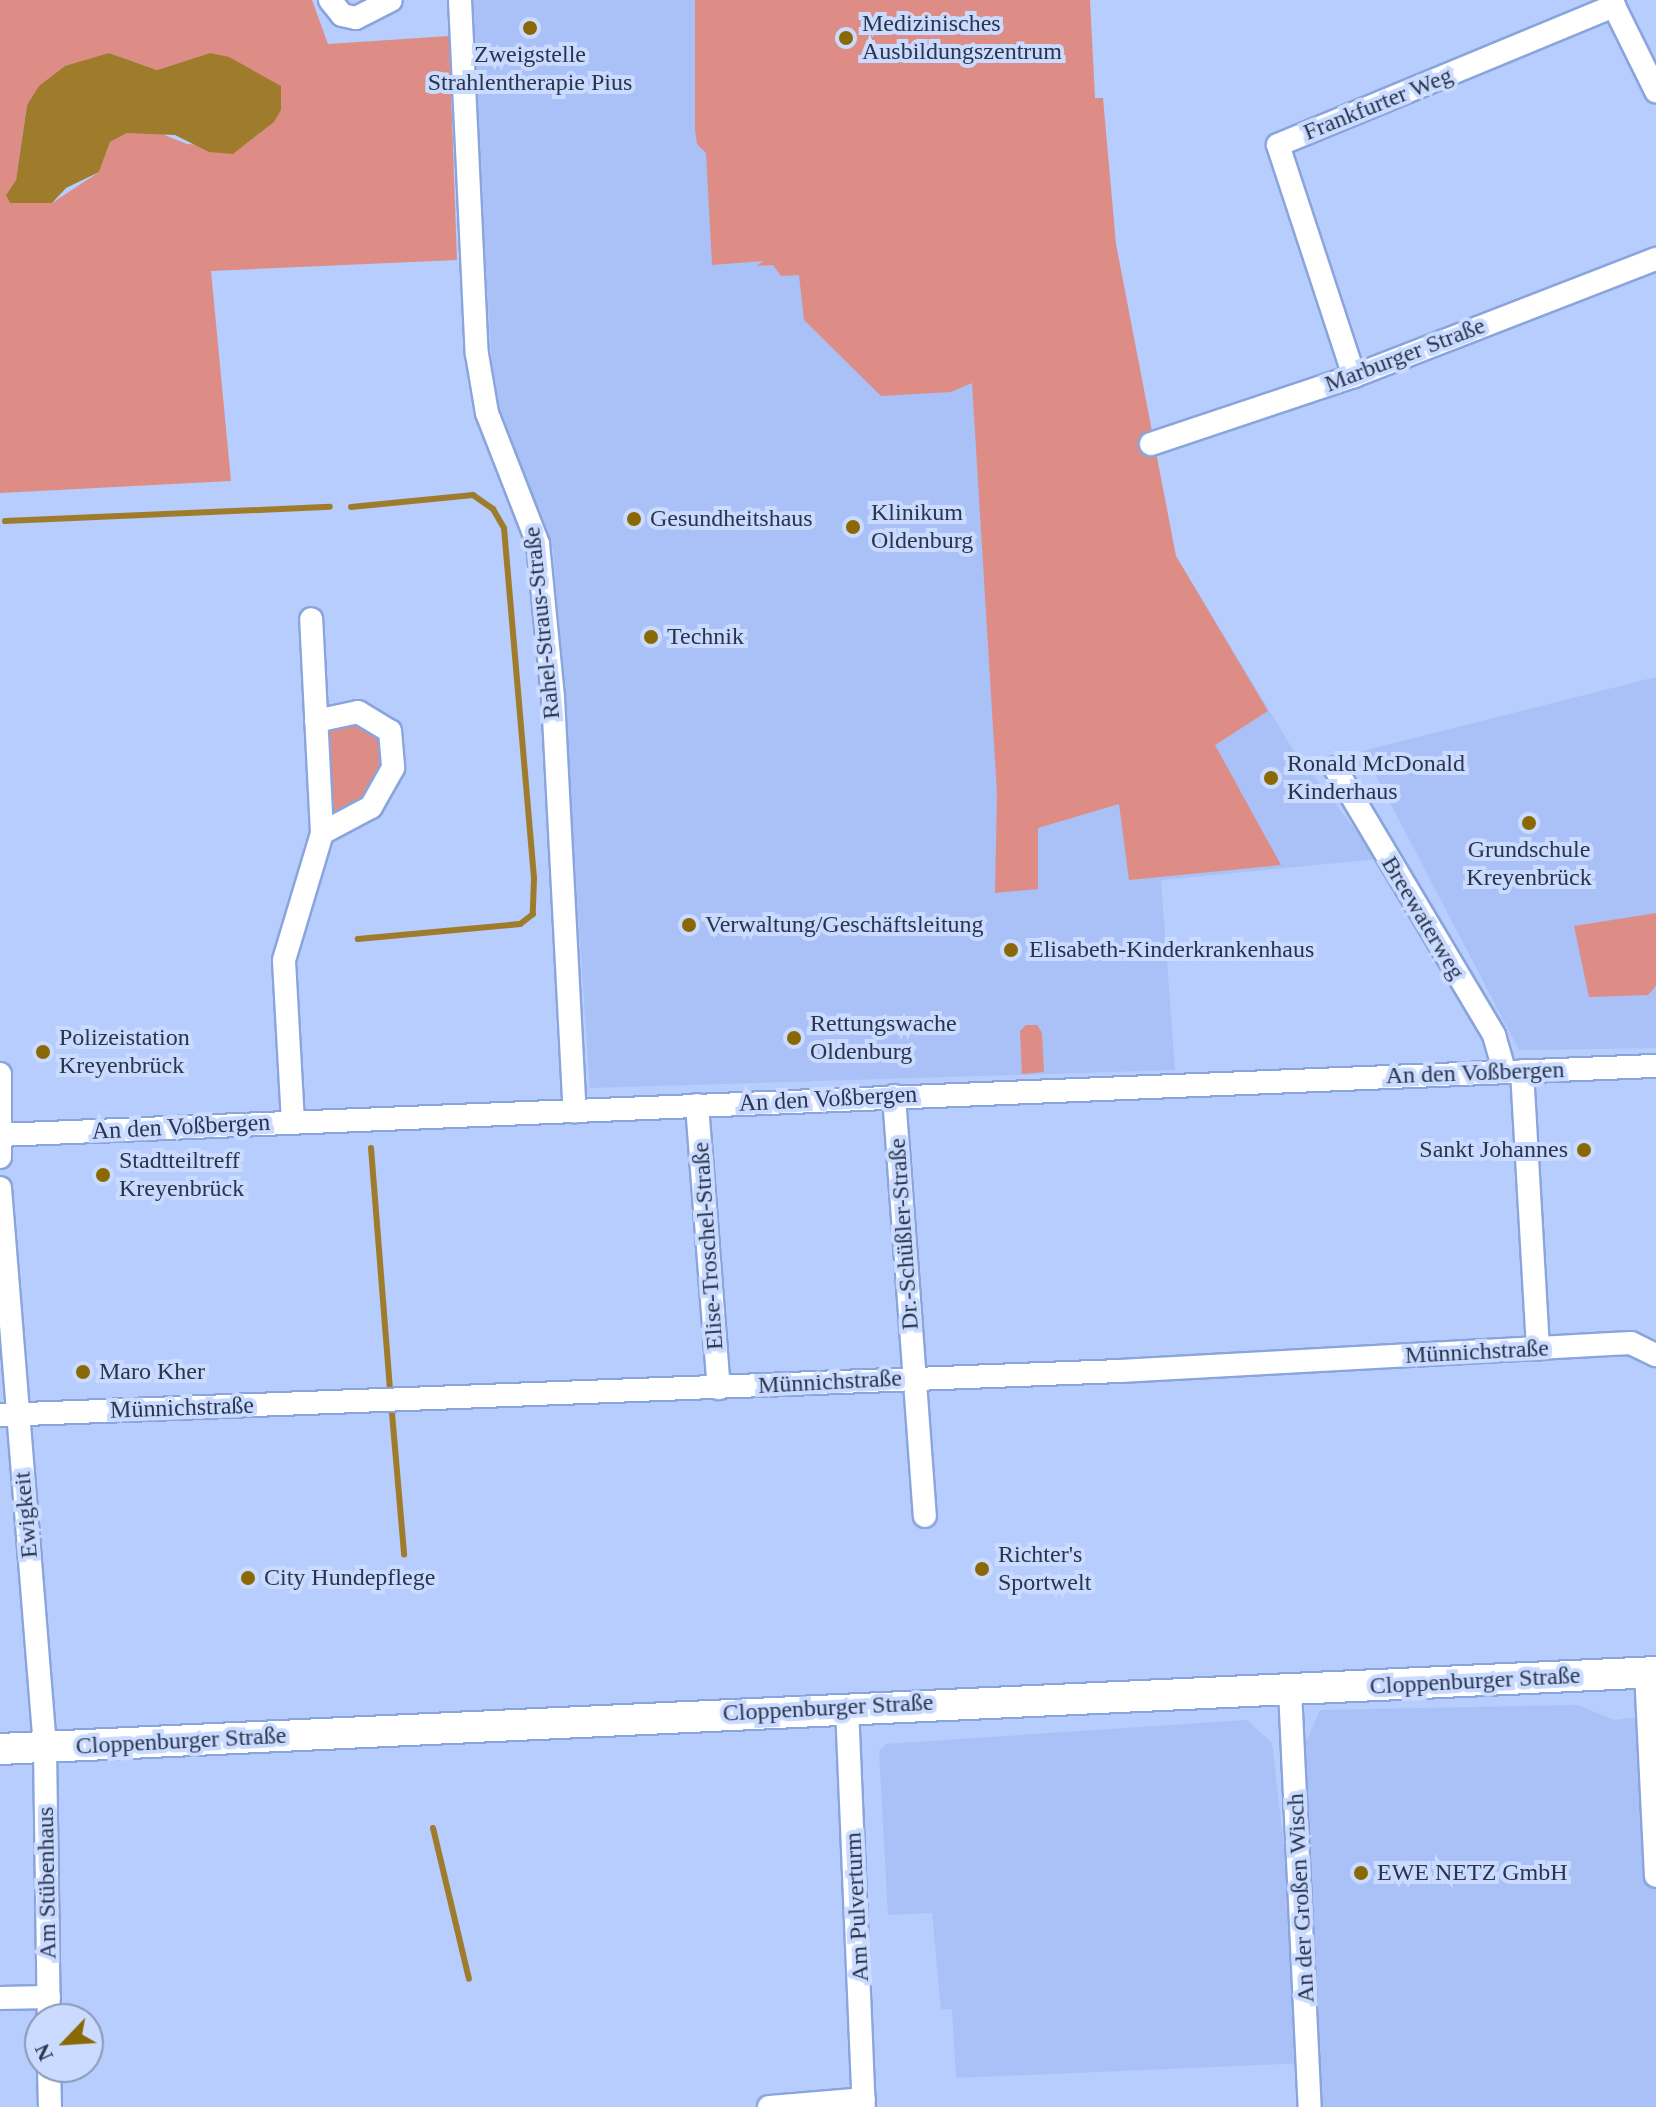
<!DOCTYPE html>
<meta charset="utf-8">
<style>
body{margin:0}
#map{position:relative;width:1656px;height:2107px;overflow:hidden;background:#b7cdfd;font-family:"Times New Roman",serif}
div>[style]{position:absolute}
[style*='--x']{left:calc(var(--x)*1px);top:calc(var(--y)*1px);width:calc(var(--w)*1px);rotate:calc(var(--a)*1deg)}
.built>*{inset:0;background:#a9c1f6}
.green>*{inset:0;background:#de8d86}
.water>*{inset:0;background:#9e7c2b}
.stream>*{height:6px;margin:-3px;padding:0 3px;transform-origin:3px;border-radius:3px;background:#9e7c2b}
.roads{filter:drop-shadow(2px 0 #8aa4dd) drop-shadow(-2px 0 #8aa4dd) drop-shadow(0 2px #8aa4dd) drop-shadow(0 -2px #8aa4dd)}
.minor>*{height:22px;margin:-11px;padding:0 11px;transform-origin:11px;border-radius:11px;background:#fff}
.major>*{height:30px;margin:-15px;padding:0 15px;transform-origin:15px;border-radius:15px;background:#fff}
.dots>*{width:22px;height:22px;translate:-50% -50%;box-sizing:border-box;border:4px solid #cadbff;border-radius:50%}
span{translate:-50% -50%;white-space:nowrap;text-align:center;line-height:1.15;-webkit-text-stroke:8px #cadbff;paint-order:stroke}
.poi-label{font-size:24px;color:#2a354c}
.left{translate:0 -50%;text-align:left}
.right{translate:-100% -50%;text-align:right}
.street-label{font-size:24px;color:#2a354c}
.north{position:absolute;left:24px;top:2003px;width:80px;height:80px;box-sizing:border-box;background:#cadbff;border:2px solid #8a99b7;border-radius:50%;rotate:245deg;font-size:22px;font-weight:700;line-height:32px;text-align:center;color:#2a354c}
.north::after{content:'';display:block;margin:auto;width:28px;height:36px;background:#8a6806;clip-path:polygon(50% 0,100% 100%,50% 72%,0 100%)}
</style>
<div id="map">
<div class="built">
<div style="clip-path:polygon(468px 0,1087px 0,1089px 97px,1117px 348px,1176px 556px,1292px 748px,1378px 859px,1161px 880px,1175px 1070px,590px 1088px,553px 549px,494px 393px)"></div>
<div style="clip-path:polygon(1656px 677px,1656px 1048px,1519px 1050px,1363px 751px)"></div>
<div style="clip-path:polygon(1578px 1705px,1614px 1720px,1656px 1715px,1656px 2107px,1312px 2107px,1304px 1746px,1320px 1710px)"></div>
<div style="clip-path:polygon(1247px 1720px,1272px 1743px,1308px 2063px,956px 2078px,952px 2009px,941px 2010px,932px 1913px,888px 1915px,879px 1751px,886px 1744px)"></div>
</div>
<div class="green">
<div style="clip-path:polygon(evenodd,0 0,312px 0,328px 44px,449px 36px,457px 260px,211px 271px,231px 481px,0 493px,0 0,109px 53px,157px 70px,210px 53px,281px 86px,266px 128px,242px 147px,187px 144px,157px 132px,127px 133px,110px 142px,99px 172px,52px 203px,6px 195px,16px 180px,27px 104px,109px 53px)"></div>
<div style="clip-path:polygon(695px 0,1090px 0,1095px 98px,1103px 98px,1116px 244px,1176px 556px,1268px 711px,1215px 745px,1281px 865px,1129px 880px,1119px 804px,1038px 828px,1038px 889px,995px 893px,997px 793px,972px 383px,951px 392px,881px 396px,804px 320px,799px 275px,781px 276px,773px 265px,757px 266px,763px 261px,712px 265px,706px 153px,697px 144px,695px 130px)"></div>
<div style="clip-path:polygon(358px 712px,390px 731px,393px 768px,371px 807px,322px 833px,316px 721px)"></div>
<div style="clip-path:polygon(1656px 913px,1656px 986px,1648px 995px,1589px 997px,1574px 926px)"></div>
<div style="clip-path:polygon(1026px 1025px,1037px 1025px,1042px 1033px,1044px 1072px,1022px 1074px,1020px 1031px)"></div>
</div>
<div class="water">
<div style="clip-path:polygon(109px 53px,157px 70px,210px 53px,229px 57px,281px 86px,281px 110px,274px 122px,233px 154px,209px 152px,175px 135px,127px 133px,110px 142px,99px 172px,66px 188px,52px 203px,10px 203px,6px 195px,16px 180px,27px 105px,39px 86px,65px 66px)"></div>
</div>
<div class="stream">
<div style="--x:351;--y:507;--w:123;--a:-5.6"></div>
<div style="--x:473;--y:495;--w:24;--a:35"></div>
<div style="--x:493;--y:509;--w:22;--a:60"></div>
<div style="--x:504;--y:528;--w:351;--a:85.1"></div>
<div style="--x:534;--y:878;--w:36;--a:92"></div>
<div style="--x:533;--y:914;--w:16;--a:142"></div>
<div style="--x:520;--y:924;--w:163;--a:174.7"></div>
<div style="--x:5;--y:521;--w:325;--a:-2.5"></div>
<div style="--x:371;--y:1148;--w:240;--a:85.5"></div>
<div style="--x:392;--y:1413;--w:142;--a:85.1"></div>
<div style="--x:433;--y:1828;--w:155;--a:76.6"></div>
</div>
<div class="roads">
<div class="minor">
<div style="--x:330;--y:0;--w:19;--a:51"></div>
<div style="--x:342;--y:15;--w:14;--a:12"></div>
<div style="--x:356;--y:18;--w:39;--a:-27"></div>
<div style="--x:460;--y:0;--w:354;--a:87.3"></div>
<div style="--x:477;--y:354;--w:60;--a:80.4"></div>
<div style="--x:487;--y:413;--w:141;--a:68.7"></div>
<div style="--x:538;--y:544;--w:155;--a:84.4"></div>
<div style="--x:553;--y:698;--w:414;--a:87"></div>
<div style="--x:1611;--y:0;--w:102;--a:63.7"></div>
<div style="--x:1354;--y:376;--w:243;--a:-108.2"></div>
<div style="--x:1278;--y:145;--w:364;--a:-22.5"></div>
<div style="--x:1151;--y:444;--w:214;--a:-18.5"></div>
<div style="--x:1354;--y:376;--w:324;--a:-21.2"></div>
<div style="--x:316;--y:721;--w:43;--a:-12.1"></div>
<div style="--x:358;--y:712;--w:37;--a:31"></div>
<div style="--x:390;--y:731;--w:37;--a:85"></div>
<div style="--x:393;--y:768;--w:45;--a:119.4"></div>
<div style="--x:371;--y:807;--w:55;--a:152"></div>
<div style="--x:1335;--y:768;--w:311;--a:59.2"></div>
<div style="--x:1494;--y:1035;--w:37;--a:74"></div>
<div style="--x:1522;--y:1071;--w:278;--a:86.7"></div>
<div style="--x:0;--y:1074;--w:83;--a:90"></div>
<div style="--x:894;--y:1096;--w:421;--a:85.8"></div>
<div style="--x:697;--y:1105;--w:284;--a:85.6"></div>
<div style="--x:293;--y:1122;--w:162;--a:-93.2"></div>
<div style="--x:284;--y:960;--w:133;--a:-73.3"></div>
<div style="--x:322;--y:833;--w:214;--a:-92.9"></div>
<div style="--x:0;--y:1135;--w:1657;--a:-2.39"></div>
<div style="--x:0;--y:1188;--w:561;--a:85.4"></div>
<div style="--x:45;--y:1747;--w:272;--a:89.2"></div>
<div style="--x:0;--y:1415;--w:1121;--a:-2.25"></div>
<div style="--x:1120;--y:1371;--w:512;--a:-3.14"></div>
<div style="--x:1631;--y:1343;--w:28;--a:26"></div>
<div style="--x:1646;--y:1672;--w:204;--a:87.2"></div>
<div style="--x:1290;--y:1690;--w:417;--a:87.3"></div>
<div style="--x:847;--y:1707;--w:400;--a:87.6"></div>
<div style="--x:0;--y:1998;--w:49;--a:-1.2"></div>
<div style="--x:49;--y:2067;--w:40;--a:88.6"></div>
<div style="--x:769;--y:2107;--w:95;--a:-4.8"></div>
</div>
<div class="major">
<div style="--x:0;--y:1749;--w:1658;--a:-2.66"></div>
</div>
</div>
<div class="dots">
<div style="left:530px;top:28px;background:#8a6806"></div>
<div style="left:846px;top:38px;background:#8a6806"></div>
<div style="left:634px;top:519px;background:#8a6806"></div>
<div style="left:853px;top:527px;background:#8a6806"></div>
<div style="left:651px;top:637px;background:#8a6806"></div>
<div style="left:1271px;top:778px;background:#8a6806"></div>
<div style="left:1529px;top:823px;background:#8a6806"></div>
<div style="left:689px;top:925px;background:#8a6806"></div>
<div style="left:1011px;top:950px;background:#8a6806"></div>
<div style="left:794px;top:1038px;background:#8a6806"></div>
<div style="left:43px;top:1052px;background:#8a6806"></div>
<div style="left:1584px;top:1150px;background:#8a6806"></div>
<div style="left:103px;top:1175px;background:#8a6806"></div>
<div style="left:83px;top:1372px;background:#8a6806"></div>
<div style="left:982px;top:1569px;background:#8a6806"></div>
<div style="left:248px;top:1578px;background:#8a6806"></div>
<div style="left:1361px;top:1873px;background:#8a6806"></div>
</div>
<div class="poi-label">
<span class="left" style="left:862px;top:38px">Medizinisches<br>Ausbildungszentrum</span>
<span style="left:530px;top:69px">Zweigstelle<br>Strahlentherapie Pius</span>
<span class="left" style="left:871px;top:527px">Klinikum<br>Oldenburg</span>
<span class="left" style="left:650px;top:519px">Gesundheitshaus</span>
<span class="left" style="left:667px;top:637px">Technik</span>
<span class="left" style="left:1287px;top:778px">Ronald McDonald<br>Kinderhaus</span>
<span style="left:1529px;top:864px">Grundschule<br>Kreyenbrück</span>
<span class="left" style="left:705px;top:925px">Verwaltung/Geschäftsleitung</span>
<span class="left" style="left:1029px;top:950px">Elisabeth-Kinderkrankenhaus</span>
<span class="left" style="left:810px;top:1038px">Rettungswache<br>Oldenburg</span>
<span class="left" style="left:59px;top:1052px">Polizeistation<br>Kreyenbrück</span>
<span class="right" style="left:1568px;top:1150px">Sankt Johannes</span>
<span class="left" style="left:119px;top:1175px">Stadtteiltreff<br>Kreyenbrück</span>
<span class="left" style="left:99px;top:1372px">Maro Kher</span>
<span class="left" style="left:998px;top:1569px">Richter's<br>Sportwelt</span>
<span class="left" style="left:264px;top:1578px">City Hundepflege</span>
<span class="left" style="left:1377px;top:1873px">EWE NETZ GmbH</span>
</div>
<div class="street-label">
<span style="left:1378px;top:104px;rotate:-22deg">Frankfurter Weg</span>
<span style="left:1405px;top:355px;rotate:-21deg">Marburger Straße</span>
<span style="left:542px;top:623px;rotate:-96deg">Rahel-Straus-Straße</span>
<span style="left:1423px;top:918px;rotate:59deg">Breewaterweg</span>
<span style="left:1475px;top:1073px;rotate:-2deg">An den Voßbergen</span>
<span style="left:828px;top:1099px;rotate:-3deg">An den Voßbergen</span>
<span style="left:181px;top:1127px;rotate:-3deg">An den Voßbergen</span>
<span style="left:904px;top:1234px;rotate:-94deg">Dr.-Schüßler-Straße</span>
<span style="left:708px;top:1246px;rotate:-94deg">Elise-Troschel-Straße</span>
<span style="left:1477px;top:1352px;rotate:-3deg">Münnichstraße</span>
<span style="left:830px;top:1382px;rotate:-3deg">Münnichstraße</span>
<span style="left:182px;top:1408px;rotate:-2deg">Münnichstraße</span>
<span style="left:26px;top:1515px;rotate:-95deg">Ewigkeit</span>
<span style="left:1475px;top:1681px;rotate:-3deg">Cloppenburger Straße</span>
<span style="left:828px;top:1708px;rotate:-3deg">Cloppenburger Straße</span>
<span style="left:181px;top:1741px;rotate:-3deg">Cloppenburger Straße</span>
<span style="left:47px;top:1883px;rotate:-91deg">Am Stübenhaus</span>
<span style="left:1301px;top:1898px;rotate:-93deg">An der Großen Wisch</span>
<span style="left:857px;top:1907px;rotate:-93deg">Am Pulverturm</span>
</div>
<div class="north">N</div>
</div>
